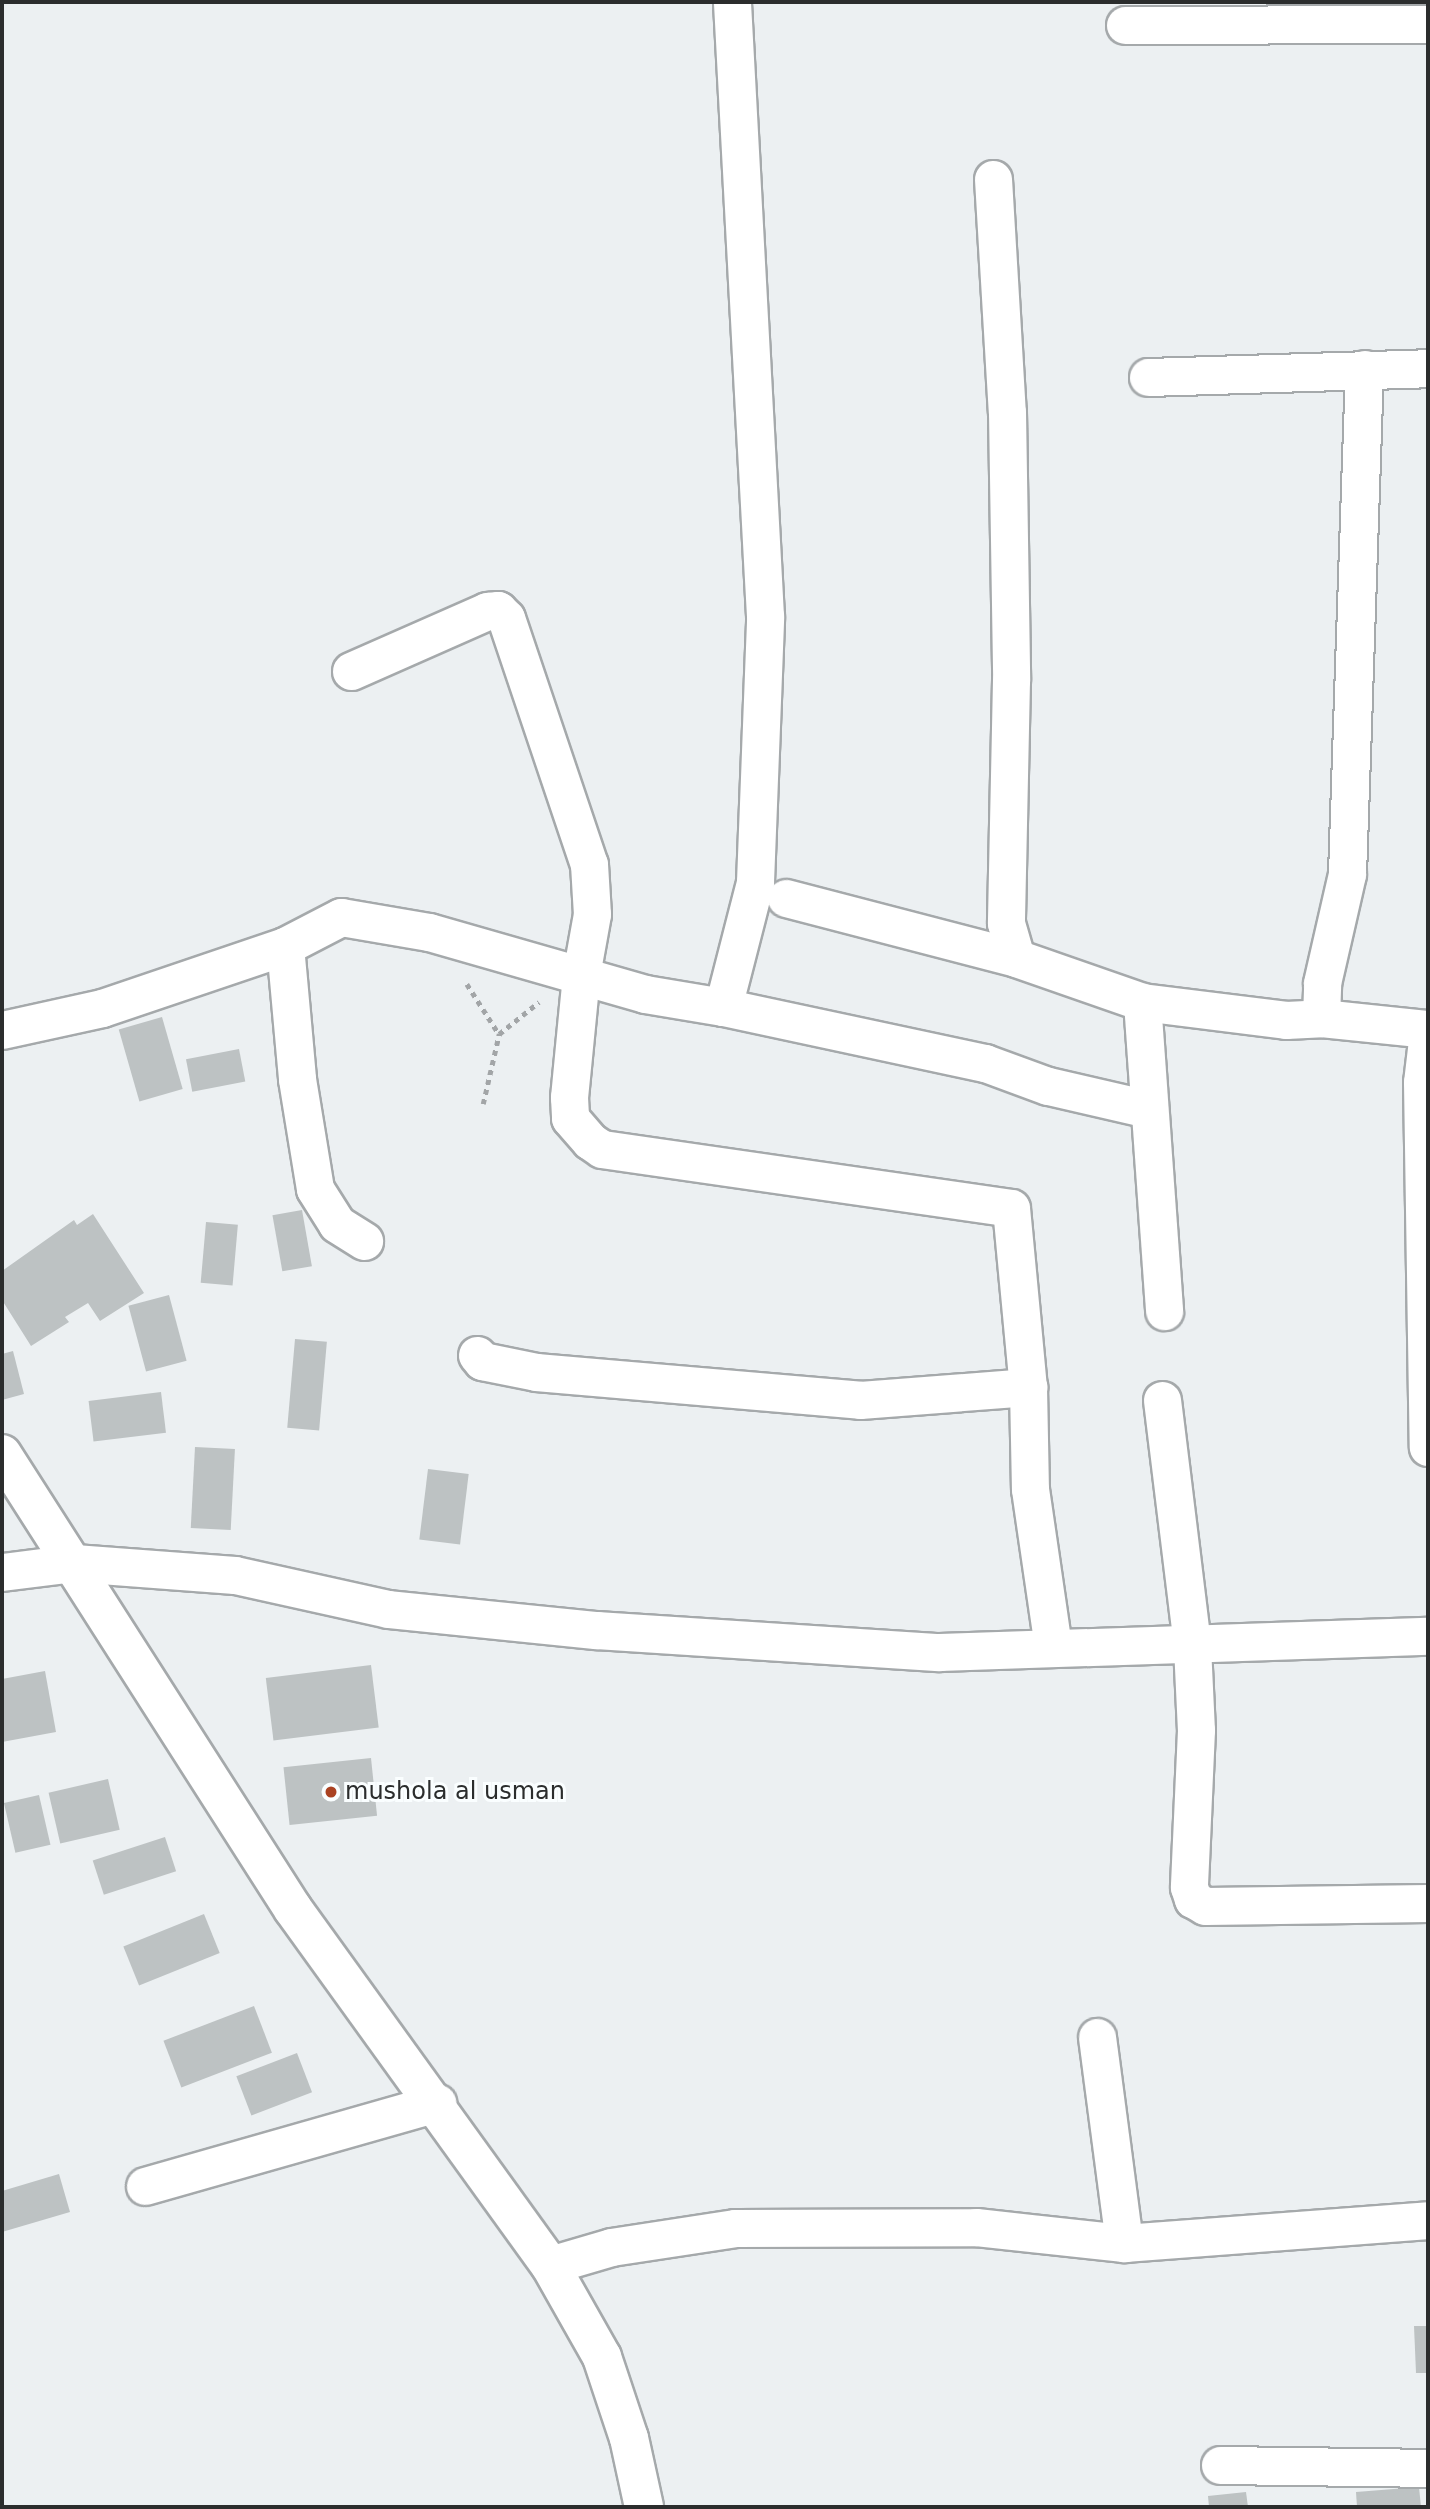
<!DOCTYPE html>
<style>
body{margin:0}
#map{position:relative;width:1430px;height:2509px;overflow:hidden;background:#ecf0f2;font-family:"DejaVu Sans",sans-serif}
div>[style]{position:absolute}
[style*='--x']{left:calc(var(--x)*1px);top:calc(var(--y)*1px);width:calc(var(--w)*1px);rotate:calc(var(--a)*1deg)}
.building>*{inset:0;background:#bdc2c3;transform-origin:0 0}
.path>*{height:4.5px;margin-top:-2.25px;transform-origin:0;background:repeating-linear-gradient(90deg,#a2a5a7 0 5px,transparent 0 10px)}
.roads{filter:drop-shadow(2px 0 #a5a9ab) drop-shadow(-2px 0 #a5a9ab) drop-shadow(0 2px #a5a9ab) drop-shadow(0 -2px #a5a9ab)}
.minor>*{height:37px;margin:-18.5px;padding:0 18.5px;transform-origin:18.5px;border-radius:18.5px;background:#fff}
.secondary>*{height:38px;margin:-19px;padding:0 19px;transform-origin:19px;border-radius:19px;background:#fff}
.dots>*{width:19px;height:19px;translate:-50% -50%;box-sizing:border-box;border:4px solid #fafeff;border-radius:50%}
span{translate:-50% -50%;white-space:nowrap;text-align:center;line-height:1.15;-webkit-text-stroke:6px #fafeff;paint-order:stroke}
.poi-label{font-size:24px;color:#2b2d2d}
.left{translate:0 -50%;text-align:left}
.frame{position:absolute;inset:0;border:4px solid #2b2d2d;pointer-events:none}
</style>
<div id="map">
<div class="building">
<div style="left:162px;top:1017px;width:75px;height:45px;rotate:74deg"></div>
<div style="left:239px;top:1049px;width:33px;height:54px;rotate:79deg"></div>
<div style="left:302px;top:1210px;width:57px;height:30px;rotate:80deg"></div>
<div style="clip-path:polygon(93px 1214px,144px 1293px,100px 1321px,88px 1303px,65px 1317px,69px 1322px,31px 1346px,2px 1300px,2px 1271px,74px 1220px,77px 1225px)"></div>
<div style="left:206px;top:1222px;width:32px;height:61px;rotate:5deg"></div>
<div style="left:169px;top:1295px;width:68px;height:42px;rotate:75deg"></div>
<div style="left:295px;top:1339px;width:32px;height:89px;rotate:5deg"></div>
<div style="clip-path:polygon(13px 1351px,24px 1394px,2px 1400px,2px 1354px)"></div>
<div style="left:161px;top:1392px;width:41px;height:73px;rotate:83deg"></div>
<div style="left:195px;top:1447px;width:40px;height:81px;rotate:3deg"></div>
<div style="left:428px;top:1469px;width:41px;height:71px;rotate:7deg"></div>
<div style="left:371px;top:1665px;width:63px;height:106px;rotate:83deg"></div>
<div style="clip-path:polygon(45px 1671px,56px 1732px,2px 1742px,2px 1679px)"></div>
<div style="left:371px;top:1758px;width:58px;height:88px;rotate:84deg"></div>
<div style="left:108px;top:1779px;width:52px;height:61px;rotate:77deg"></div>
<div style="left:39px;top:1795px;width:51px;height:36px;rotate:77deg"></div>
<div style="left:165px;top:1837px;width:36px;height:76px;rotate:72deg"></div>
<div style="left:204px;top:1914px;width:42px;height:87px;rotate:68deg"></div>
<div style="left:254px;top:2006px;width:50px;height:97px;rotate:69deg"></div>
<div style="left:297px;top:2053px;width:42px;height:65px;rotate:69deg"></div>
<div style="clip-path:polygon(59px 2174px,70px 2212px,2px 2232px,2px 2191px)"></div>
<div style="clip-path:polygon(1414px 2326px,1428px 2326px,1428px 2373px,1416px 2373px)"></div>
<div style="clip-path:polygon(1419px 2487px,1421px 2507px,1357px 2507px,1356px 2492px)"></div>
<div style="clip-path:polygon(1246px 2492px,1248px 2507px,1209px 2507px,1208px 2496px)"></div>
</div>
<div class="path">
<div style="--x:467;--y:984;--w:59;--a:57.4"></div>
<div style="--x:483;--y:1104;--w:72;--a:-77.1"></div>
<div style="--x:499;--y:1034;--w:51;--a:-38.7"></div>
</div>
<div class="roads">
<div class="minor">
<div style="--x:1125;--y:25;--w:303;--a:-0.2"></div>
<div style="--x:993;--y:179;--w:233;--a:86.6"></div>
<div style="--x:1007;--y:412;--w:268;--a:89.1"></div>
<div style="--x:1011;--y:680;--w:243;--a:91.2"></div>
<div style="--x:1006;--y:923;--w:36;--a:74"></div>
<div style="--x:1148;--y:377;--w:280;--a:-1.8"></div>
<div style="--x:351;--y:671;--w:149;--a:-23.8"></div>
<div style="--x:487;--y:611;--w:11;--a:-5"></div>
<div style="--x:498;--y:610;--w:11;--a:45"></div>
<div style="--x:506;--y:618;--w:260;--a:71.4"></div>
<div style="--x:589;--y:864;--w:50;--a:86.6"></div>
<div style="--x:592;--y:914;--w:62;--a:100.2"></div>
<div style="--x:581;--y:975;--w:123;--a:95.6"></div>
<div style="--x:569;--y:1097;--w:21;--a:87"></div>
<div style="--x:570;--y:1118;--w:30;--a:49"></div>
<div style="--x:590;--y:1141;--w:14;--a:34"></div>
<div style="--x:602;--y:1149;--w:413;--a:8.2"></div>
<div style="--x:1011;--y:1208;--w:180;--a:84.6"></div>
<div style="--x:1028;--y:1387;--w:102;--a:88.9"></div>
<div style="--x:1030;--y:1489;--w:160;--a:81.7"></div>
<div style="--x:786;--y:898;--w:238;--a:14.6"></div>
<div style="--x:1016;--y:958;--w:133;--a:19.2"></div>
<div style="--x:1142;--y:1002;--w:145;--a:7.1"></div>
<div style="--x:1286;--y:1020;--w:35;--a:-3"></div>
<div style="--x:1321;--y:1018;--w:108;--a:5.9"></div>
<div style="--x:285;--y:946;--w:134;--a:84.8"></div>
<div style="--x:297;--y:1079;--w:111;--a:80.7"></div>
<div style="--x:315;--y:1189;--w:41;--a:57.8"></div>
<div style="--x:337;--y:1224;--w:32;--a:32"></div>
<div style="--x:1142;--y:1002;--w:310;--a:85.9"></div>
<div style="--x:723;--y:1007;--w:129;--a:-75.6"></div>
<div style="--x:755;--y:882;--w:266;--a:-87.8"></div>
<div style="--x:765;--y:616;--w:615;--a:-93.08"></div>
<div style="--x:1321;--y:1018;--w:35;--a:-88"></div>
<div style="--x:1322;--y:983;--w:112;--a:-77.1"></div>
<div style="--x:1347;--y:874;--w:505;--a:-88.07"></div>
<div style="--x:2;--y:1030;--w:102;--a:-12.4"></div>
<div style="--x:102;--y:1008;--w:193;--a:-18.7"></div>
<div style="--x:285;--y:946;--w:63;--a:-27.4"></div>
<div style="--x:341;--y:917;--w:89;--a:9.7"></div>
<div style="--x:429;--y:932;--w:225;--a:16"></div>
<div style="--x:645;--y:994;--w:79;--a:9.5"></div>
<div style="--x:723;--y:1007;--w:268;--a:12.1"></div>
<div style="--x:985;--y:1063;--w:67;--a:20.1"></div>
<div style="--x:1048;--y:1086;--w:103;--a:13"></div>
<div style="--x:1428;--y:1032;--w:50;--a:96.8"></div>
<div style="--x:1422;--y:1082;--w:365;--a:89.1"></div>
<div style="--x:477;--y:1355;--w:8;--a:50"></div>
<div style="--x:482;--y:1361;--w:55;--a:11.5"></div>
<div style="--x:536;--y:1372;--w:325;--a:4.9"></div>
<div style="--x:860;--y:1400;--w:169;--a:-4.4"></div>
<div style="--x:1162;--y:1400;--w:248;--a:83"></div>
<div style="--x:1192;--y:1646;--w:84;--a:87.3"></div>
<div style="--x:1196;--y:1730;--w:157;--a:92.6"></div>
<div style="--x:1189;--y:1887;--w:13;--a:72"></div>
<div style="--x:1193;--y:1899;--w:14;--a:30"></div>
<div style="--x:1205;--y:1906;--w:223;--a:-0.8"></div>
<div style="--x:2;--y:1572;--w:73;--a:-7.1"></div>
<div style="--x:74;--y:1563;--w:161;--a:4.3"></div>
<div style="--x:235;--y:1575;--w:157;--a:12.5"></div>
<div style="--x:388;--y:1609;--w:209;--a:5.8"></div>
<div style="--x:596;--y:1630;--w:344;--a:3.7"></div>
<div style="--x:939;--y:1652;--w:489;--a:-1.9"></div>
<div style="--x:1097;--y:2037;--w:208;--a:82.5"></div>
<div style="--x:145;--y:2186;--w:304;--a:-15.9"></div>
<div style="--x:550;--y:2265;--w:64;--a:-16.4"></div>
<div style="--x:611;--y:2247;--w:125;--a:-8.7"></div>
<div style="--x:735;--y:2228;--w:241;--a:-0.2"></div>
<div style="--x:976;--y:2227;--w:149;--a:6.2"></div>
<div style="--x:1124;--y:2243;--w:305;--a:-4.3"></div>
<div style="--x:1220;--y:2465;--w:208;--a:0.8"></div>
</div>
<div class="secondary">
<div style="--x:2;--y:1454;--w:540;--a:57.4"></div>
<div style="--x:293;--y:1909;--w:439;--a:54.2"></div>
<div style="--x:550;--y:2265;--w:106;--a:60.5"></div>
<div style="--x:602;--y:2357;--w:85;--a:71.6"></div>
<div style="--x:629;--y:2438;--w:71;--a:77.7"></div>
</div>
</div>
<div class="dots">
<div style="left:331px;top:1792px;background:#aa4222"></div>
</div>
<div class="poi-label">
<span class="left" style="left:345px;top:1792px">mushola al usman</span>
</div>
<div class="frame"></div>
</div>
